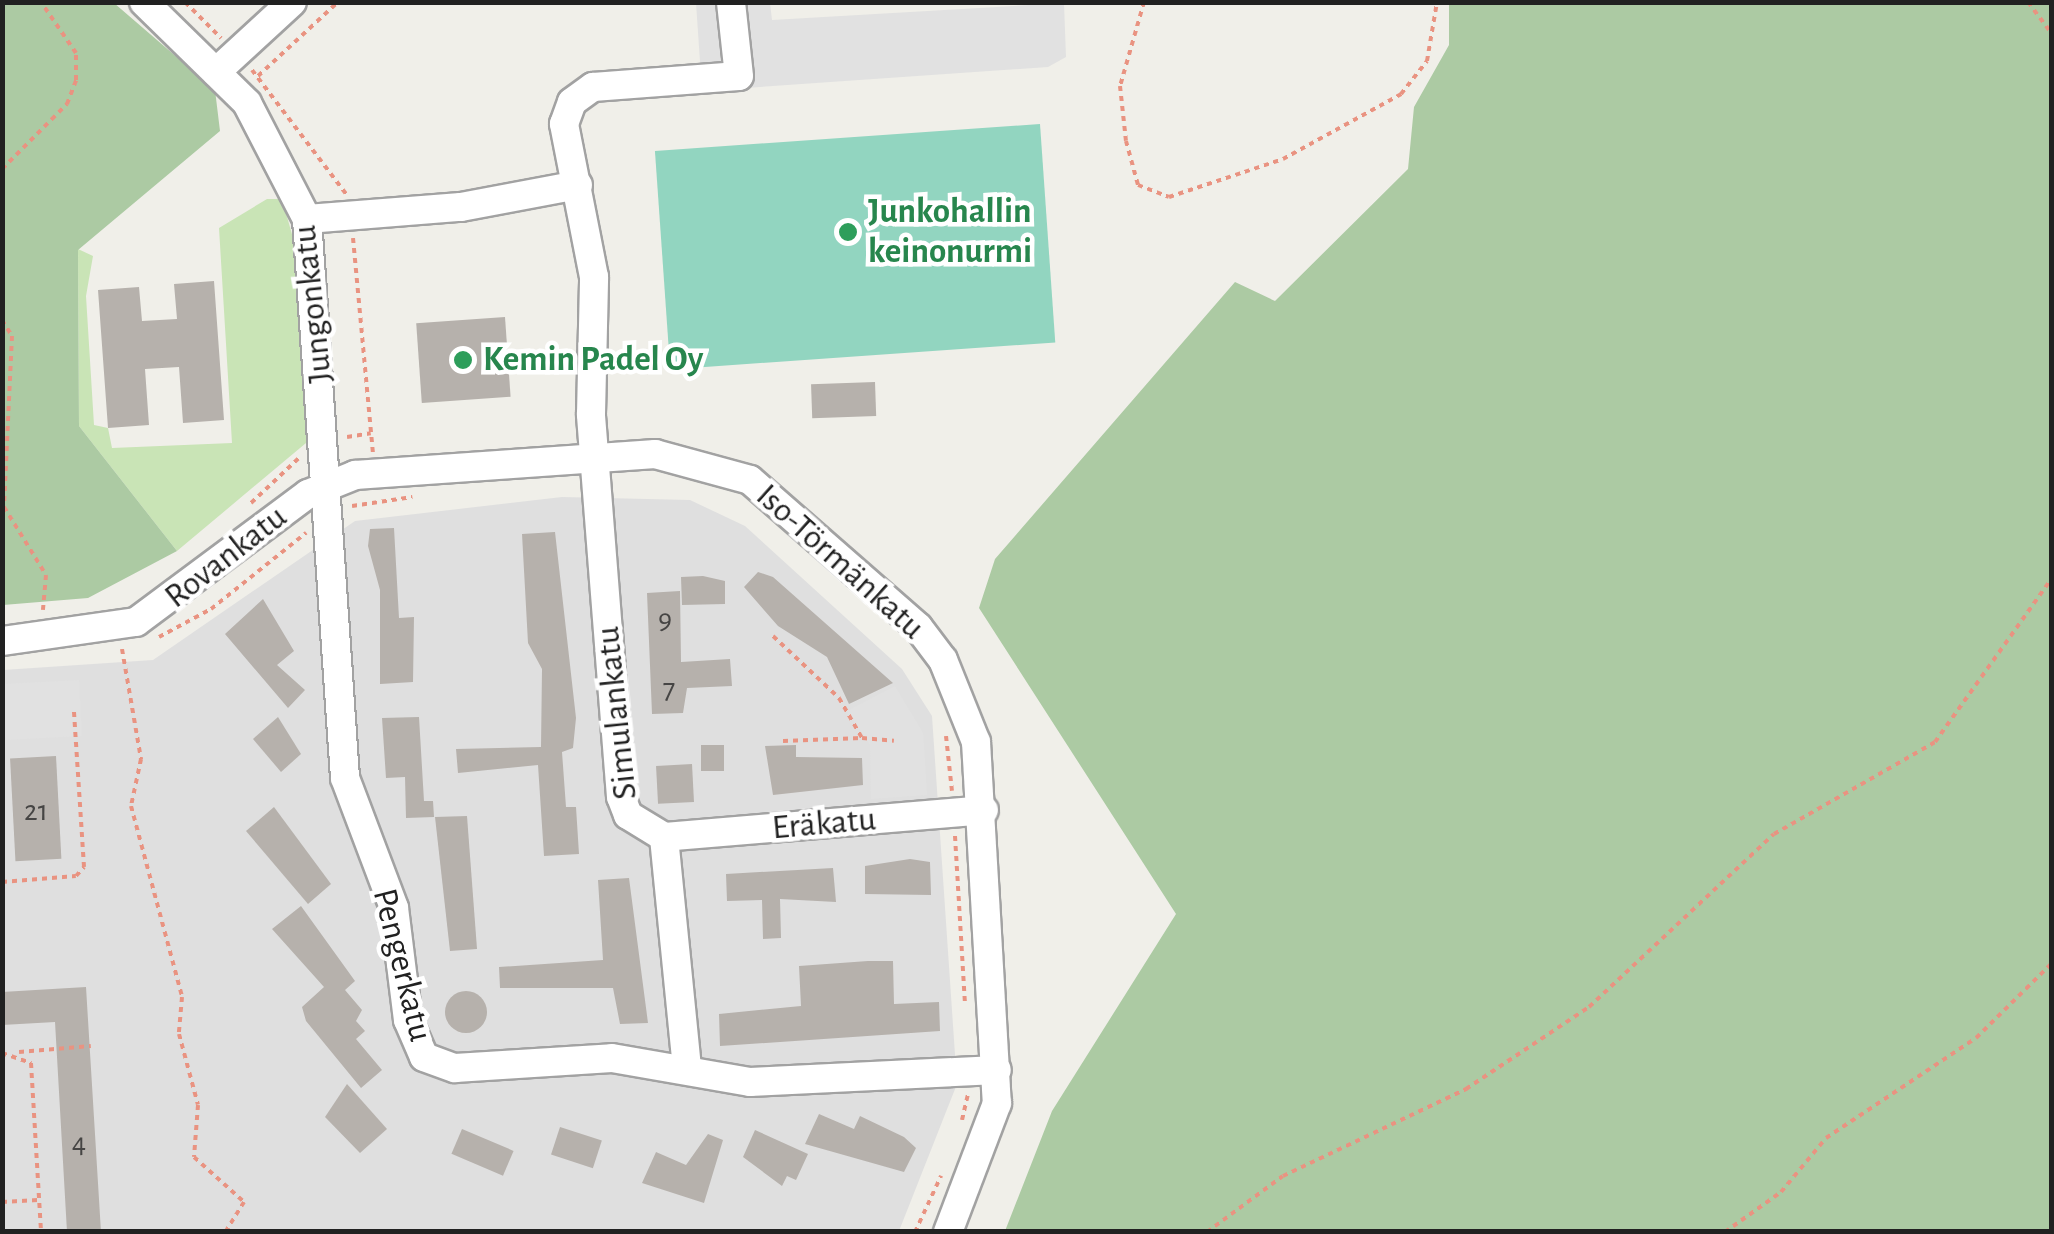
<!DOCTYPE html>
<meta charset="utf-8">
<style>
body{margin:0}
#map{position:relative;width:2054px;height:1234px;overflow:hidden;background:#f0efe9;font-family:"Alegreya Sans",sans-serif}
div>[style]{position:absolute}
[style*='--x']{left:calc(var(--x)*1px);top:calc(var(--y)*1px);width:calc(var(--w)*1px);rotate:calc(var(--a)*1deg)}
.residential>*{inset:0;background:#dfdfdf}
.grass>*{inset:0;background:#c9e4b6}
.forest>*{inset:0;background:#accaa3}
.pitch>*{inset:0;background:#92d5c0;transform-origin:0 0}
.parking>*{inset:0;background:#e1e1e1;transform-origin:0 0}
.building>*{inset:0;background:#b6b1ac;transform-origin:0 0}
.round{border-radius:50%}
.path>*{height:4px;margin-top:-2px;transform-origin:0;background:repeating-linear-gradient(90deg,#e99381 0 5px,transparent 0 10px)}
.roads{filter:drop-shadow(2px 0 #a2a2a2) drop-shadow(-2px 0 #a2a2a2) drop-shadow(0 2px #a2a2a2) drop-shadow(0 -2px #a2a2a2)}
.minor>*{height:28px;margin:-14px;padding:0 14px;transform-origin:14px;border-radius:14px;background:#fff}
.dots>*{width:28px;height:28px;translate:-50% -50%;box-sizing:border-box;border:5px solid #fff;border-radius:50%}
span{translate:-50% -50%;white-space:nowrap;text-align:center;line-height:1.15;-webkit-text-stroke:9px #fff;paint-order:stroke}
.number-label{font-size:30px;color:#464544}
.number-label span{-webkit-text-stroke-width:0}
.leisure-label{font-size:35px;color:#27864d;font-weight:700}
.left{translate:0 -50%;text-align:left}
.street-label{font-size:35px;color:#212121}
.frame{position:absolute;inset:0;border:5px solid #212121;pointer-events:none}
</style>
<div id="map">
<div class="residential">
<div style="clip-path:polygon(562px 497px,690px 500px,745px 526px,902px 669px,932px 716px,957px 1084px,899px 1231px,3px 1232px,3px 670px,153px 660px,355px 521px)"></div>
</div>
<div class="grass">
<div style="clip-path:polygon(267px 199px,282px 199px,297px 252px,312px 438px,177px 551px,79px 426px,78px 249px,93px 256px,86px 296px,94px 425px,108px 428px,112px 448px,232px 443px,219px 228px)"></div>
</div>
<div class="forest">
<div style="clip-path:polygon(3px 3px,114px 3px,215px 90px,220px 131px,78px 250px,79px 426px,177px 551px,88px 598px,3px 605px)"></div>
<div style="clip-path:polygon(1449px 3px,2051px 3px,2051px 1231px,1005px 1231px,1052px 1111px,1176px 914px,979px 608px,995px 559px,1235px 282px,1275px 301px,1408px 169px,1414px 107px,1449px 45px)"></div>
</div>
<div class="pitch">
<div style="left:1040px;top:124px;width:219px;height:386px;rotate:86deg"></div>
</div>
<div class="parking">
<div style="clip-path:polygon(696px 3px,770px 3px,772px 20px,1064px 3px,1066px 57px,1048px 67px,702px 91px)"></div>
<div style="left:79px;top:680px;width:56px;height:76px;rotate:87deg"></div>
<div style="clip-path:polygon(895px 686px,923px 733px,927px 795px,871px 799px,870px 745px,847px 711px)"></div>
</div>
<div class="building">
<div style="clip-path:polygon(214px 281px,224px 420px,183px 423px,179px 367px,145px 369px,149px 425px,108px 428px,98px 290px,139px 287px,142px 321px,177px 319px,174px 284px)"></div>
<div style="left:505px;top:317px;width:80px;height:89px;rotate:86deg"></div>
<div style="left:875px;top:382px;width:34px;height:64px;rotate:88deg"></div>
<div style="clip-path:polygon(394px 528px,399px 618px,414px 617px,413px 682px,380px 684px,380px 590px,368px 546px,370px 529px)"></div>
<div style="clip-path:polygon(555px 532px,576px 718px,573px 748px,562px 752px,566px 807px,576px 807px,579px 854px,544px 856px,538px 765px,458px 773px,456px 749px,541px 747px,542px 669px,528px 643px,522px 534px)"></div>
<div style="clip-path:polygon(758px 572px,773px 577px,893px 683px,849px 704px,827px 657px,778px 626px,744px 587px)"></div>
<div style="clip-path:polygon(703px 576px,725px 581px,725px 604px,682px 605px,681px 577px)"></div>
<div style="clip-path:polygon(680px 591px,681px 662px,730px 659px,732px 686px,687px 688px,683px 713px,652px 714px,647px 593px)"></div>
<div style="clip-path:polygon(263px 599px,294px 651px,277px 665px,305px 690px,288px 708px,225px 634px)"></div>
<div style="clip-path:polygon(278px 717px,301px 754px,281px 772px,253px 739px)"></div>
<div style="clip-path:polygon(419px 717px,424px 801px,433px 801px,434px 817px,406px 818px,405px 777px,386px 778px,382px 718px)"></div>
<div style="left:701px;top:745px;width:23px;height:26px"></div>
<div style="clip-path:polygon(796px 745px,796px 757px,862px 758px,863px 785px,773px 795px,765px 746px)"></div>
<div style="left:56px;top:756px;width:103px;height:46px;rotate:87deg"></div>
<div style="left:692px;top:764px;width:38px;height:36px;rotate:87deg"></div>
<div style="clip-path:polygon(274px 807px,331px 884px,308px 904px,246px 831px)"></div>
<div style="clip-path:polygon(467px 816px,477px 949px,450px 951px,435px 817px)"></div>
<div style="clip-path:polygon(910px 859px,930px 862px,931px 895px,865px 894px,865px 866px)"></div>
<div style="clip-path:polygon(833px 868px,836px 902px,780px 899px,781px 938px,763px 939px,762px 900px,727px 901px,726px 874px)"></div>
<div style="clip-path:polygon(629px 878px,648px 1023px,620px 1024px,613px 988px,500px 988px,499px 967px,603px 960px,598px 880px)"></div>
<div style="clip-path:polygon(301px 906px,355px 981px,345px 990px,362px 1010px,356px 1021px,365px 1031px,356px 1039px,382px 1070px,361px 1088px,306px 1021px,302px 1007px,324px 987px,272px 929px)"></div>
<div style="clip-path:polygon(868px 961px,893px 961px,894px 1004px,939px 1002px,940px 1031px,720px 1046px,719px 1014px,801px 1006px,799px 966px)"></div>
<div style="clip-path:polygon(86px 987px,101px 1232px,67px 1232px,55px 1022px,2px 1025px,2px 992px)"></div>
<div class="round" style="left:445px;top:991px;width:42px;height:42px"></div>
<div style="clip-path:polygon(347px 1084px,387px 1129px,360px 1153px,325px 1117px)"></div>
<div style="clip-path:polygon(819px 1114px,854px 1129px,860px 1116px,904px 1137px,916px 1148px,904px 1172px,805px 1144px)"></div>
<div style="left:560px;top:1127px;width:44px;height:29px;rotate:18deg"></div>
<div style="left:462px;top:1129px;width:56px;height:27px;rotate:23deg"></div>
<div style="clip-path:polygon(755px 1130px,808px 1154px,796px 1180px,787px 1176px,782px 1186px,743px 1157px)"></div>
<div style="clip-path:polygon(708px 1134px,723px 1140px,704px 1203px,642px 1183px,656px 1152px,686px 1165px)"></div>
</div>
<div class="path">
<div style="--x:185;--y:2;--w:51;--a:45"></div>
<div style="--x:1144;--y:2;--w:87;--a:105.9"></div>
<div style="--x:1120;--y:86;--w:55;--a:83.8"></div>
<div style="--x:1126;--y:141;--w:46;--a:74.7"></div>
<div style="--x:1138;--y:185;--w:33;--a:21"></div>
<div style="--x:1169;--y:197;--w:120;--a:-18.4"></div>
<div style="--x:1283;--y:159;--w:135;--a:-28.8"></div>
<div style="--x:1401;--y:94;--w:42;--a:-51.8"></div>
<div style="--x:1427;--y:61;--w:60;--a:-80.4"></div>
<div style="--x:2028;--y:2;--w:40;--a:53"></div>
<div style="--x:252;--y:70;--w:156;--a:52.8"></div>
<div style="--x:258;--y:76;--w:109;--a:-42.8"></div>
<div style="--x:2;--y:169;--w:92;--a:-45"></div>
<div style="--x:67;--y:104;--w:26;--a:-69"></div>
<div style="--x:76;--y:80;--w:27;--a:-90"></div>
<div style="--x:76;--y:53;--w:62;--a:-124.5"></div>
<div style="--x:353;--y:238;--w:215;--a:84.7"></div>
<div style="--x:2;--y:320;--w:19;--a:58"></div>
<div style="--x:12;--y:336;--w:171;--a:92.7"></div>
<div style="--x:4;--y:507;--w:80;--a:58.3"></div>
<div style="--x:46;--y:575;--w:35;--a:95"></div>
<div style="--x:347;--y:437;--w:24;--a:-9"></div>
<div style="--x:251;--y:503;--w:66;--a:-43.2"></div>
<div style="--x:352;--y:506;--w:61;--a:-8.5"></div>
<div style="--x:773;--y:636;--w:91;--a:43.2"></div>
<div style="--x:839;--y:698;--w:46;--a:60.1"></div>
<div style="--x:862;--y:738;--w:32;--a:5"></div>
<div style="--x:159;--y:637;--w:59;--a:-28.3"></div>
<div style="--x:211;--y:609;--w:122;--a:-38.7"></div>
<div style="--x:122;--y:649;--w:112;--a:80.2"></div>
<div style="--x:141;--y:759;--w:48;--a:102"></div>
<div style="--x:131;--y:806;--w:198;--a:75"></div>
<div style="--x:182;--y:997;--w:37;--a:95"></div>
<div style="--x:179;--y:1034;--w:73;--a:75"></div>
<div style="--x:198;--y:1105;--w:52;--a:94.4"></div>
<div style="--x:194;--y:1157;--w:67;--a:42"></div>
<div style="--x:244;--y:1202;--w:36;--a:122"></div>
<div style="--x:2;--y:678;--w:3;--a:0"></div>
<div style="--x:946;--y:736;--w:55;--a:83.8"></div>
<div style="--x:783;--y:741;--w:79;--a:-2.2"></div>
<div style="--x:955;--y:836;--w:170;--a:86.6"></div>
<div style="--x:2;--y:882;--w:74;--a:-4.6"></div>
<div style="--x:76;--y:876;--w:12;--a:-48"></div>
<div style="--x:84;--y:867;--w:156;--a:-93.7"></div>
<div style="--x:19;--y:1052;--w:72;--a:-4.8"></div>
<div style="--x:2;--y:1053;--w:31;--a:19"></div>
<div style="--x:31;--y:1063;--w:169;--a:86.6"></div>
<div style="--x:962;--y:1120;--w:26;--a:-77"></div>
<div style="--x:2;--y:1202;--w:36;--a:-3"></div>
<div style="--x:915;--y:1232;--w:62;--a:-65.1"></div>
<div style="--x:1207;--y:1232;--w:94;--a:-36.4"></div>
<div style="--x:1283;--y:1176;--w:203;--a:-25.4"></div>
<div style="--x:1466;--y:1089;--w:148;--a:-33.7"></div>
<div style="--x:1589;--y:1007;--w:253;--a:-43.1"></div>
<div style="--x:1774;--y:834;--w:185;--a:-29.7"></div>
<div style="--x:1935;--y:742;--w:201;--a:-54.5"></div>
<div style="--x:1725;--y:1232;--w:69;--a:-35.5"></div>
<div style="--x:1781;--y:1192;--w:70;--a:-50.2"></div>
<div style="--x:1826;--y:1138;--w:180;--a:-33.7"></div>
<div style="--x:1976;--y:1038;--w:107;--a:-44.6"></div>
</div>
<div class="roads">
<div class="minor">
<div style="--x:144;--y:2;--w:144;--a:44.4"></div>
<div style="--x:247;--y:103;--w:131;--a:62.7"></div>
<div style="--x:307;--y:219;--w:560;--a:86.11"></div>
<div style="--x:345;--y:778;--w:139;--a:69.3"></div>
<div style="--x:394;--y:908;--w:113;--a:82.9"></div>
<div style="--x:408;--y:1020;--w:40;--a:66.6"></div>
<div style="--x:424;--y:1057;--w:33;--a:20"></div>
<div style="--x:455;--y:1068;--w:157;--a:-3.6"></div>
<div style="--x:612;--y:1058;--w:140;--a:9.9"></div>
<div style="--x:750;--y:1082;--w:247;--a:-2.8"></div>
<div style="--x:216;--y:72;--w:103;--a:-42.6"></div>
<div style="--x:307;--y:219;--w:154;--a:-4.5"></div>
<div style="--x:461;--y:207;--w:119;--a:-10.6"></div>
<div style="--x:2;--y:641;--w:135;--a:-8.1"></div>
<div style="--x:136;--y:622;--w:214;--a:-36.7"></div>
<div style="--x:308;--y:494;--w:51;--a:-22"></div>
<div style="--x:355;--y:475;--w:301;--a:-4"></div>
<div style="--x:655;--y:454;--w:98;--a:15.3"></div>
<div style="--x:750;--y:480;--w:223;--a:41.2"></div>
<div style="--x:918;--y:627;--w:41;--a:52.9"></div>
<div style="--x:943;--y:660;--w:88;--a:68.1"></div>
<div style="--x:976;--y:742;--w:362;--a:86.7"></div>
<div style="--x:997;--y:1103;--w:138;--a:110.8"></div>
<div style="--x:664;--y:837;--w:321;--a:-4.8"></div>
<div style="--x:687;--y:1068;--w:232;--a:-95.7"></div>
<div style="--x:664;--y:837;--w:42;--a:-148.6"></div>
<div style="--x:628;--y:815;--w:19;--a:-111"></div>
<div style="--x:621;--y:797;--w:384;--a:-94.5"></div>
<div style="--x:591;--y:414;--w:137;--a:-88.7"></div>
<div style="--x:594;--y:277;--w:156;--a:-101.1"></div>
<div style="--x:564;--y:124;--w:23;--a:-70"></div>
<div style="--x:572;--y:102;--w:26;--a:-36"></div>
<div style="--x:593;--y:87;--w:146;--a:-4.3"></div>
<div style="--x:739;--y:76;--w:74;--a:-96.2"></div>
</div>
</div>
<div class="dots">
<div style="left:848px;top:232px;background:#2e9e5b"></div>
<div style="left:463px;top:360px;background:#2e9e5b"></div>
</div>
<div class="number-label">
<span style="left:665px;top:620px">9</span>
<span style="left:669px;top:689px">7</span>
<span style="left:36px;top:811px">21</span>
<span style="left:79px;top:1143px">4</span>
</div>
<div class="leisure-label">
<span class="left" style="left:868px;top:232px">Junkohallin<br>keinonurmi</span>
<span class="left" style="left:483px;top:360px">Kemin Padel Oy</span>
</div>
<div class="street-label">
<span style="left:313px;top:304px;rotate:-96deg">Jungonkatu</span>
<span style="left:226px;top:557px;rotate:-38deg">Rovankatu</span>
<span style="left:840px;top:562px;rotate:42deg">Iso-Törmänkatu</span>
<span style="left:617px;top:713px;rotate:-96deg">Simulankatu</span>
<span style="left:824px;top:824px;rotate:-5deg">Eräkatu</span>
<span style="left:402px;top:965px;rotate:76deg">Pengerkatu</span>
</div>
<div class="frame"></div>
</div>
